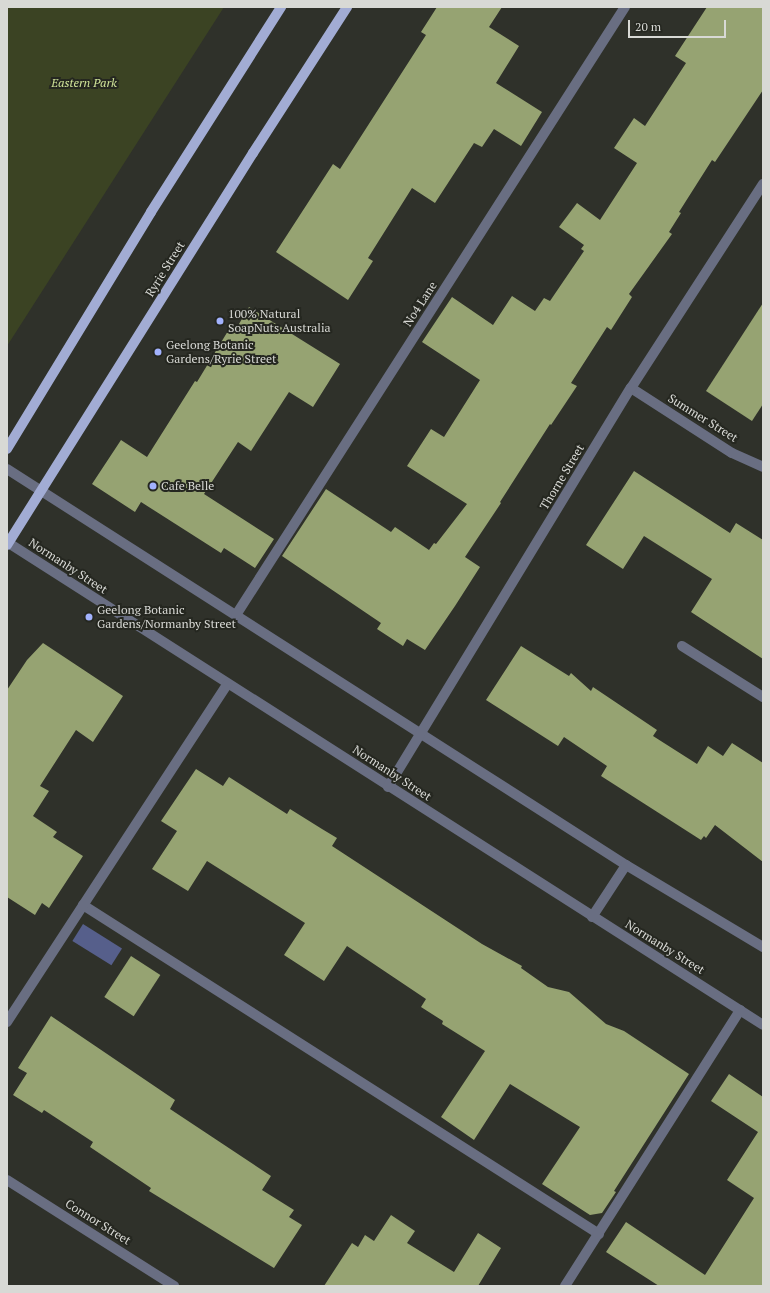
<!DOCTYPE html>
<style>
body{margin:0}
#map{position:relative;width:770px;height:1293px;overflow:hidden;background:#2f312a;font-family:"PT Serif",serif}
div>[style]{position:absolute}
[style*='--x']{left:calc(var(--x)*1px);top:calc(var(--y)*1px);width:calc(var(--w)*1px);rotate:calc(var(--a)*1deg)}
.green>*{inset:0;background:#3b4323}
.water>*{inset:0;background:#565f8b;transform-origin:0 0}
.building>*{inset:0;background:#96a372;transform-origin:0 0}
.minor>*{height:10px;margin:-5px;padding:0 5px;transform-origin:5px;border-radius:5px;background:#696e82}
.major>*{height:10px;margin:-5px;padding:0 5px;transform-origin:5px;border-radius:5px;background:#a2acd4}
.dots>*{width:11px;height:11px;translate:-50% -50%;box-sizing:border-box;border:2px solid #252720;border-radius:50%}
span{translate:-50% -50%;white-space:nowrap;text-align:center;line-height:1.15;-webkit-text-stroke:4px #252720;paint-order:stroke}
.park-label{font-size:12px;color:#d1e599;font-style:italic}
.street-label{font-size:12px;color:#d8d9d5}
.poi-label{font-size:12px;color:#d8d9d5}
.left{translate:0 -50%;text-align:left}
.frame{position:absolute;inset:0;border:8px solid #d8d9d5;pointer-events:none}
.scale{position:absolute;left:628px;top:20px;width:98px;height:18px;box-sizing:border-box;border:2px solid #d8d9d5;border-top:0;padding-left:5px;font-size:12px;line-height:14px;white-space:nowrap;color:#d8d9d5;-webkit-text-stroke:3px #252720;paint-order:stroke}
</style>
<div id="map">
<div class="green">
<div style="clip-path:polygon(7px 7px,224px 7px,7px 346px)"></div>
</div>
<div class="water">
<div style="left:83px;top:924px;width:46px;height:20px;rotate:32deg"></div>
</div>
<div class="building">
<div style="clip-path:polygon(437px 7px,502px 7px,489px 27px,519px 46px,496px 83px,542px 112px,521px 146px,494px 129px,482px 147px,474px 143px,435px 203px,412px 188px,368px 258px,373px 261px,348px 300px,276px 252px,333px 164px,340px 169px,426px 35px,421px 32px)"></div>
<div style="clip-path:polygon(707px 7px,763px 7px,763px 90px,715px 162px,712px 160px,679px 212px,681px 213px,669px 232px,672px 234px,629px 294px,632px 297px,611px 330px,607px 327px,571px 383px,577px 386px,551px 425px,550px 424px,500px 502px,501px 503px,465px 557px,480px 567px,455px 606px,425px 650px,407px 639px,403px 646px,377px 629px,381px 623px,282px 556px,326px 489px,391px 532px,395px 527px,429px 550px,434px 543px,436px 544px,467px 504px,407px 466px,431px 429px,444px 437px,480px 380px,422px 342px,452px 297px,493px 325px,512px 296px,535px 311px,544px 298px,550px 301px,584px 251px,581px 249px,584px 245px,559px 227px,577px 203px,600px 220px,637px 163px,614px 148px,634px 118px,645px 126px,686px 63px,675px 56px)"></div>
<div style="clip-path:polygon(763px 303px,763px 404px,752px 421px,706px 391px)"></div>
<div style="clip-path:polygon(249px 307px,340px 364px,313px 407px,289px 392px,251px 451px,238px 442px,204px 494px,274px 539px,255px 568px,224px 548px,221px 553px,141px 502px,135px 512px,92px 484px,121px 440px,147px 457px,195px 381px,197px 382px,231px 326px,236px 329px)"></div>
<div style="clip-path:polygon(634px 471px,730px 533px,736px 523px,763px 540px,763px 659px,691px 612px,712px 579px,644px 536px,623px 569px,586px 545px)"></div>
<div style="clip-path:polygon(43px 643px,123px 696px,93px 742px,76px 730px,40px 786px,49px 791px,33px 816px,57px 832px,53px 837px,83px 856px,49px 908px,42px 903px,35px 915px,7px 897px,7px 690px,27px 660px)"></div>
<div style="clip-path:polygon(521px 646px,569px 676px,571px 673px,591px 691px,593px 687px,657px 730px,653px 736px,697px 764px,708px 746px,723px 756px,732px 743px,763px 763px,763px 862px,715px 825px,706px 838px,704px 836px,701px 840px,601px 776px,607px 766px,564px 737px,558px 746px,486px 700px)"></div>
<div style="clip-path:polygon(196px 769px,223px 786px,229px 777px,287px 814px,290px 809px,322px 829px,337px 838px,332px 846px,482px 944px,522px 966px,521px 968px,548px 987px,569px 992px,606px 1024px,624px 1031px,689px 1074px,614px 1191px,616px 1192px,602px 1213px,590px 1215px,542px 1184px,580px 1127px,510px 1084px,474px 1140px,441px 1117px,485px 1051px,442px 1024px,443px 1021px,421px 1007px,426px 999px,347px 946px,324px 981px,284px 955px,305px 923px,207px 861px,188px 891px,152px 869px,177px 831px,161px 821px)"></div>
<div style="left:131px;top:956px;width:35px;height:49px;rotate:33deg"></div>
<div style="clip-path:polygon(51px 1016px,175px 1100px,170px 1109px,271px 1176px,262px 1190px,294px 1210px,289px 1217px,302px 1225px,274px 1268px,149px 1191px,151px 1188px,90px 1147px,93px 1142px,44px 1110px,42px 1113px,13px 1095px,27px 1073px,18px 1068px)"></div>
<div style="clip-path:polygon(729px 1074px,763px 1097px,763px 1286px,659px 1286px,606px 1252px,626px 1222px,705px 1275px,754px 1198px,727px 1180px,758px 1132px,711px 1101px)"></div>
<div style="clip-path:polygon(391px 1215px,415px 1231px,407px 1243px,454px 1272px,478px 1233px,501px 1248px,478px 1286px,324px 1286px,352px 1243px,358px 1247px,365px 1235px,374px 1241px)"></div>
</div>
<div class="minor">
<div style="--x:631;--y:388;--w:120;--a:32.8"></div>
<div style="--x:732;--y:453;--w:34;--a:24"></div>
<div style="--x:7;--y:469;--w:735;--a:32.61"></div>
<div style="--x:626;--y:865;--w:160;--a:30.9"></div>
<div style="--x:7;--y:542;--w:897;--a:32.57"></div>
<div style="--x:236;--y:615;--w:722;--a:-57.39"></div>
<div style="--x:682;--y:646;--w:96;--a:32.2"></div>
<div style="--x:388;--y:787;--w:467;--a:-58.7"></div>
<div style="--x:631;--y:388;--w:243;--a:-57.1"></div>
<div style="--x:83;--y:905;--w:612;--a:32.52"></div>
<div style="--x:592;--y:917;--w:62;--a:-56.8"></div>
<div style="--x:7;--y:1022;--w:403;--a:-56.9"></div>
<div style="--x:7;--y:1180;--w:198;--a:32.4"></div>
<div style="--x:565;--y:1286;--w:327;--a:-57.6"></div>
</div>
<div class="major">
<div style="--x:7;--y:449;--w:277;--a:-58.7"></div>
<div style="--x:151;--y:212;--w:243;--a:-57.6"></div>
<div style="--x:7;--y:545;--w:463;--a:-57.9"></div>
<div style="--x:253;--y:153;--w:174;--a:-57.2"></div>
</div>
<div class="dots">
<div style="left:220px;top:321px;background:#a2b2fd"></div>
<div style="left:158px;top:352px;background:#a2b2fd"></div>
<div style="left:153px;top:486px;background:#a2b2fd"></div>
<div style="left:89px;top:617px;background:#a2b2fd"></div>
</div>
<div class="park-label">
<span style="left:84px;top:83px">Eastern Park</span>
</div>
<div class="street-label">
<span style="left:165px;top:269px;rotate:-58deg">Ryrie Street</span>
<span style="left:420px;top:304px;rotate:-57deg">No4 Lane</span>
<span style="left:703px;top:418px;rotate:32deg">Summer Street</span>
<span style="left:562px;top:477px;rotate:-59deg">Thorne Street</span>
<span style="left:68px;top:566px;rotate:33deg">Normanby Street</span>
<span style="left:392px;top:773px;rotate:33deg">Normanby Street</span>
<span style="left:665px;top:947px;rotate:32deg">Normanby Street</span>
<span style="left:98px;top:1222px;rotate:32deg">Connor Street</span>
</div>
<div class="poi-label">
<span class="left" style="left:228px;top:321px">100% Natural<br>SoapNuts Australia</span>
<span class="left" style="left:166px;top:352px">Geelong Botanic<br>Gardens/Ryrie Street</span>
<span class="left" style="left:161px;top:486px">Cafe Belle</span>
<span class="left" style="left:97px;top:617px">Geelong Botanic<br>Gardens/Normanby Street</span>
</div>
<div class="frame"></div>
<div class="scale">20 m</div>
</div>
